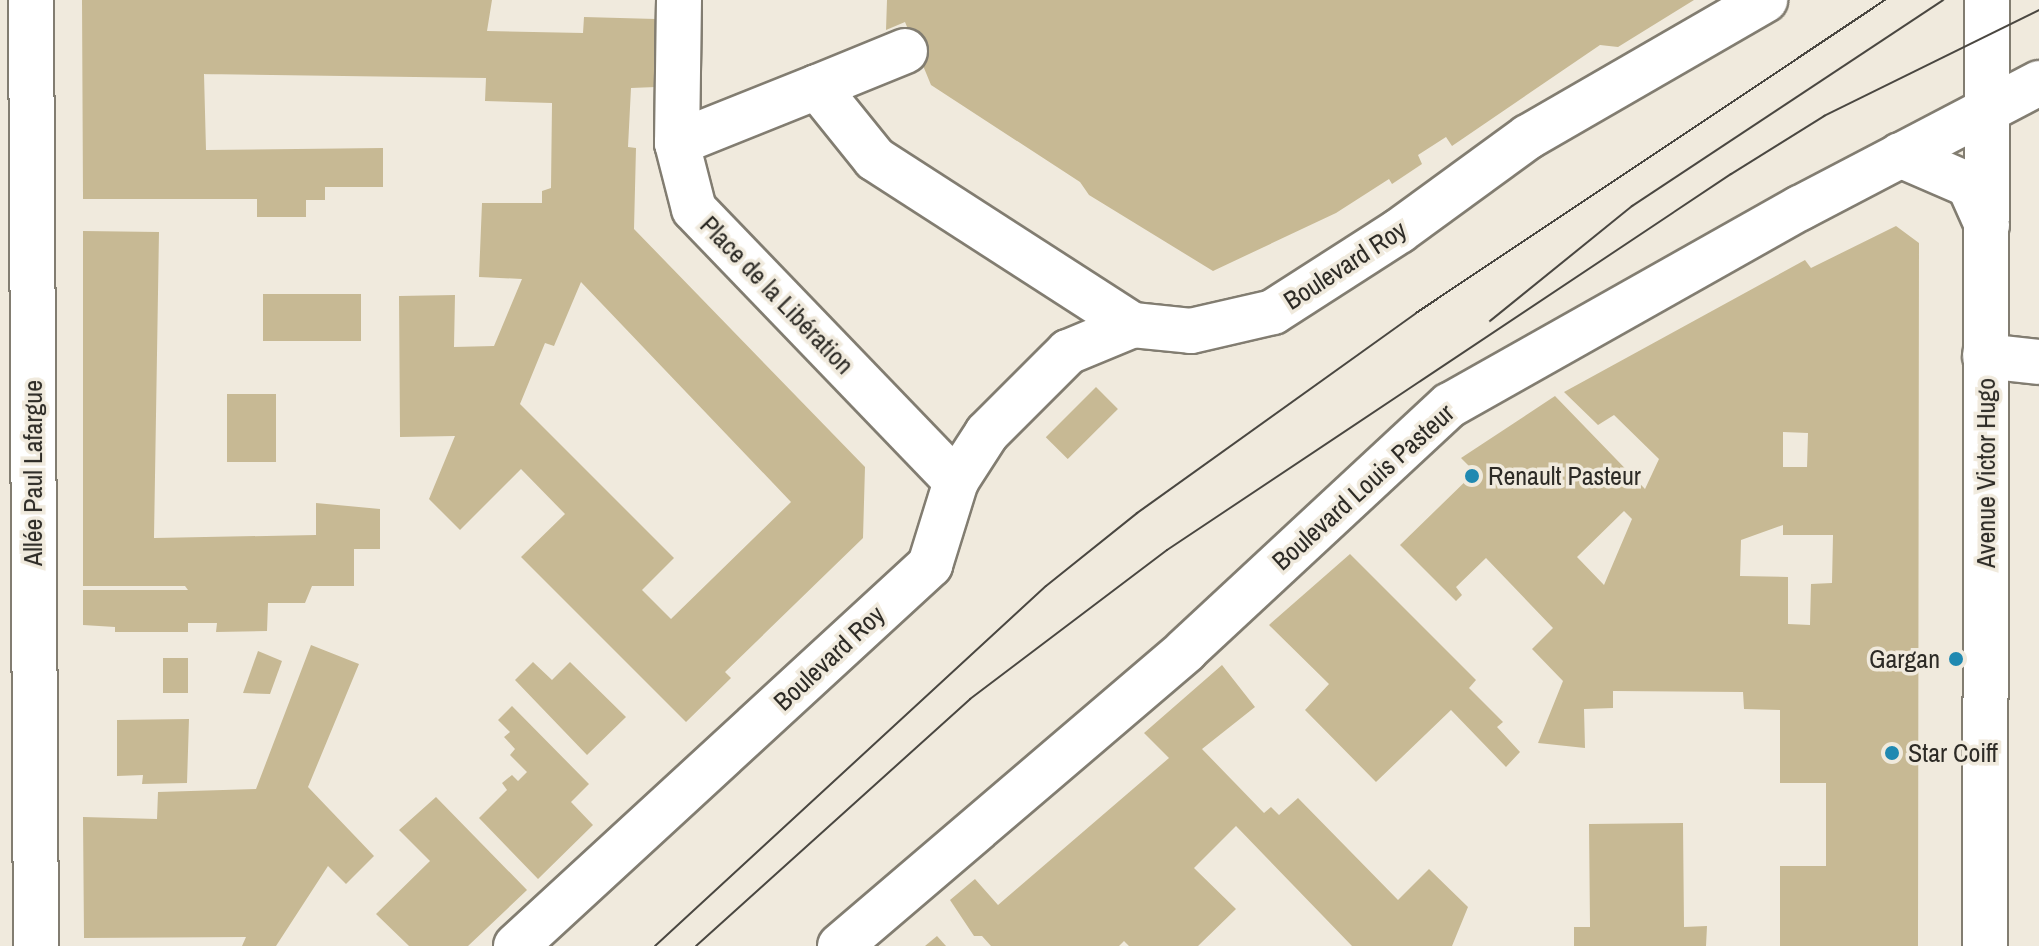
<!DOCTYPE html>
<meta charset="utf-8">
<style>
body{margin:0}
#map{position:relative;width:2039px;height:946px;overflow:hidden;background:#f0eadd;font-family:"Archivo Narrow",sans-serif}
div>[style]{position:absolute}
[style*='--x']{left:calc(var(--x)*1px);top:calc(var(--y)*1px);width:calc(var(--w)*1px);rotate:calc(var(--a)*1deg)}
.building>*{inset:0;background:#c7b994;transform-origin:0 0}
.roads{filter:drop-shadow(2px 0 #827d71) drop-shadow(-2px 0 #827d71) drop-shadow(0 2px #827d71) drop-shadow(0 -2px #827d71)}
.minor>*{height:44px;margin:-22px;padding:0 22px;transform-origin:22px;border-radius:22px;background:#fff}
.tram>*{height:2px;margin:-1px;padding:0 1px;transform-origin:1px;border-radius:1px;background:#4a4741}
.dots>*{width:22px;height:22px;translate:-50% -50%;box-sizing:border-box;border:4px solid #f0eadd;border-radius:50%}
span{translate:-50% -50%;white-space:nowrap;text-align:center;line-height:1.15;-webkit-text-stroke:7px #f0eadd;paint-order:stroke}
.street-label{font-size:26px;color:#2d2b26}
.poi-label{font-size:26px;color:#2d2b26}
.left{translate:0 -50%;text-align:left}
.right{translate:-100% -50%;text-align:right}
</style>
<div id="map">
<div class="building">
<div style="clip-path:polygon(evenodd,82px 0,492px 0,487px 31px,583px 33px,584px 17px,656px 19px,656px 87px,631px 88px,628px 147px,636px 148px,634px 229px,865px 467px,863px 538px,725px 672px,731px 678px,686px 722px,521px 557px,565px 514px,521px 469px,460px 530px,429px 499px,455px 436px,400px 437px,399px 296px,455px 295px,454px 347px,494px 346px,522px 279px,479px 277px,482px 203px,542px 203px,542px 191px,551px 188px,552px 103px,485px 101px,486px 78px,204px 74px,206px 150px,383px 148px,383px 187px,325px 187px,325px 200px,306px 200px,306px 217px,257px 217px,257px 199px,83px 199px,82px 0,581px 282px,791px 502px,671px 619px,642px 590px,674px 558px,520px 404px,545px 343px,554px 346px,581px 282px)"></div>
<div style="clip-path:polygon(887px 0,1694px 0,1618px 47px,1600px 45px,1452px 146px,1446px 137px,1418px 155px,1422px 164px,1392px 184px,1389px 179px,1336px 213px,1213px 271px,1089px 195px,1080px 182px,931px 85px,905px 22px,886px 30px)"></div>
<div style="clip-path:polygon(evenodd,1896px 226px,1919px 243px,1918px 946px,1780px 946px,1780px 866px,1826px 866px,1826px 783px,1780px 783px,1780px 710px,1744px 709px,1743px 692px,1613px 691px,1613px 708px,1584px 709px,1585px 748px,1538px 743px,1563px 681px,1532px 649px,1553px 628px,1486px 558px,1456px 587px,1462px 595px,1456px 601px,1400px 545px,1475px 472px,1461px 458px,1555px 396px,1645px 489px,1659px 459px,1614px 415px,1598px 425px,1564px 392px,1805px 260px,1811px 268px,1896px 226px,1783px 432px,1808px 433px,1807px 467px,1783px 467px,1783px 432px,1896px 226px,1624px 511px,1632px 519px,1604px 585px,1577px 557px,1624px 511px,1896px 226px,1783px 525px,1783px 535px,1833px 535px,1832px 583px,1811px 584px,1810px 625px,1788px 624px,1788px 577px,1740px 576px,1741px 540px,1783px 525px)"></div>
<div style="clip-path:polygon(83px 231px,159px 232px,154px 538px,316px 535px,316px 503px,380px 509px,380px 549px,354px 549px,354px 586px,312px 586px,305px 603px,268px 603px,267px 631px,216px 632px,217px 623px,188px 623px,188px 632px,115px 632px,115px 627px,83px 625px,83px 590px,188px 590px,185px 586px,83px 586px)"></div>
<div style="left:263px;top:294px;width:98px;height:47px"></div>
<div style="left:1096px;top:387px;width:31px;height:71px;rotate:45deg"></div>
<div style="left:227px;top:394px;width:49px;height:68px"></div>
<div style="clip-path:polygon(1350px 554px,1476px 680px,1469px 688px,1503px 722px,1497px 727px,1520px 752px,1506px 767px,1451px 710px,1376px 782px,1305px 710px,1329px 684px,1269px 625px)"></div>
<div style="clip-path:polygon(311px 645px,359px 664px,308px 787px,374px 856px,346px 884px,328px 866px,276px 946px,242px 946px,246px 937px,84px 938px,83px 817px,157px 819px,158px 792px,256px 789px)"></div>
<div style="clip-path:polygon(258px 651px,282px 661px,270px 694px,243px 693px)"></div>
<div style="left:163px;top:658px;width:25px;height:35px"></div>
<div style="clip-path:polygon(533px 662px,552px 680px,570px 662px,626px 717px,587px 755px,515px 680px)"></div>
<div style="clip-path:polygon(1222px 665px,1255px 707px,1202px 749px,1264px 813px,1271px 807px,1279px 815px,1298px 798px,1398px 900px,1429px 869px,1468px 907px,1452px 946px,1352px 946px,1236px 826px,1194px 868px,1236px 909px,1198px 946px,1129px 946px,1124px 941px,1119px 946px,991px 946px,982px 936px,974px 936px,950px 900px,975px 879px,998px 905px,1169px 758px,1144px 733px)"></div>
<div style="clip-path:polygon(512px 706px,589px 784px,571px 802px,593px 825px,538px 879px,479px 818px,507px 790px,502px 783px,512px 775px,518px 781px,527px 772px,510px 755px,515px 749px,504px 737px,510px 732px,498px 720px)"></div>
<div style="clip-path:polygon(189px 719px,187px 783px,142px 784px,143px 775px,117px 776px,117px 720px)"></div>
<div style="clip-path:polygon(436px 797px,527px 890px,468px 946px,409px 946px,376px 914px,430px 861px,399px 830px)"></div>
<div style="clip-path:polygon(1683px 823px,1684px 927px,1707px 926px,1706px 946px,1574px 946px,1574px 927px,1590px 927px,1589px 824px)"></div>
<div style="clip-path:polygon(937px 936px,946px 946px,925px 946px)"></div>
</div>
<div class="roads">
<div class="minor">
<div style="--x:31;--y:0;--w:946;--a:89.7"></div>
<div style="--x:679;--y:0;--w:143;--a:90.8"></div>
<div style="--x:677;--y:143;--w:68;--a:75.6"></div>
<div style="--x:694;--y:209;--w:378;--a:46.1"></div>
<div style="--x:817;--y:87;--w:95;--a:-22.2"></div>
<div style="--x:677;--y:143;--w:151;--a:-21.8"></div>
<div style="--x:817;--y:87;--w:92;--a:51.1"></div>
<div style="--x:875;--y:159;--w:307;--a:32.8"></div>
<div style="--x:1900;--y:155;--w:75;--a:23.5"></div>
<div style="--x:1969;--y:185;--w:44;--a:65.8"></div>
<div style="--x:1985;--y:356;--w:54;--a:6.3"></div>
<div style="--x:516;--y:946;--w:563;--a:-42.62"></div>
<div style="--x:930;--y:565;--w:88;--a:-72.8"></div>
<div style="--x:956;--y:481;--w:57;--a:-57.1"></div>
<div style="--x:987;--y:433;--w:115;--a:-45"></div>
<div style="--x:1068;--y:352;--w:70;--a:-22.6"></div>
<div style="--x:1133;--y:325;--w:58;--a:5.9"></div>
<div style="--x:1191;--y:331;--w:84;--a:-13"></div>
<div style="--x:1273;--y:312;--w:150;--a:-32.7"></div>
<div style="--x:1399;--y:231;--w:160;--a:-36.1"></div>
<div style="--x:1528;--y:137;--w:274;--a:-30"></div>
<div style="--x:840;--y:946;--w:455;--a:-40.5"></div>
<div style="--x:1186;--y:650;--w:360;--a:-42.9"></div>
<div style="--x:1450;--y:405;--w:402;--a:-29.4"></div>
<div style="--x:1800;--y:208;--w:270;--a:-27.6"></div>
<div style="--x:1985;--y:946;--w:946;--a:-89.88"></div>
</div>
</div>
<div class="tram">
<div style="--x:1490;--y:321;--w:183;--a:-39"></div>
<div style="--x:1632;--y:206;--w:373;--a:-33.5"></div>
<div style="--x:655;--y:946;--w:531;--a:-42.64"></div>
<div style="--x:1046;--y:586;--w:117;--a:-38.7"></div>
<div style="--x:1137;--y:513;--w:343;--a:-35.6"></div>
<div style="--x:1416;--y:313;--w:564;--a:-33.72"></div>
<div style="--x:696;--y:946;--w:369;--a:-42"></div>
<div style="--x:970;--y:699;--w:247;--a:-37.1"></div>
<div style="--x:1167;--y:550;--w:678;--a:-33.69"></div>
<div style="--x:1731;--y:174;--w:110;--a:-31.9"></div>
<div style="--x:1824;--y:116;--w:240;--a:-26.2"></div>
</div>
<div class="dots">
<div style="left:1472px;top:476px;background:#2089b1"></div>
<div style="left:1956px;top:659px;background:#2089b1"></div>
<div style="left:1892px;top:753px;background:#2089b1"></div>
</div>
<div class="street-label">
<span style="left:1345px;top:265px;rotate:-33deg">Boulevard Roy</span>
<span style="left:777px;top:295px;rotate:46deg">Place de la Libération</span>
<span style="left:33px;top:473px;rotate:-90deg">Allée Paul Lafargue</span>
<span style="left:1986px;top:473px;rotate:-90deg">Avenue Victor Hugo</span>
<span style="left:1363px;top:487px;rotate:-42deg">Boulevard Louis Pasteur</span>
<span style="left:829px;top:658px;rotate:-43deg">Boulevard Roy</span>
</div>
<div class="poi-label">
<span class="left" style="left:1488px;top:476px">Renault Pasteur</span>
<span class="right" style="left:1940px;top:659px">Gargan</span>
<span class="left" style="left:1908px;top:753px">Star Coiff</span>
</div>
</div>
